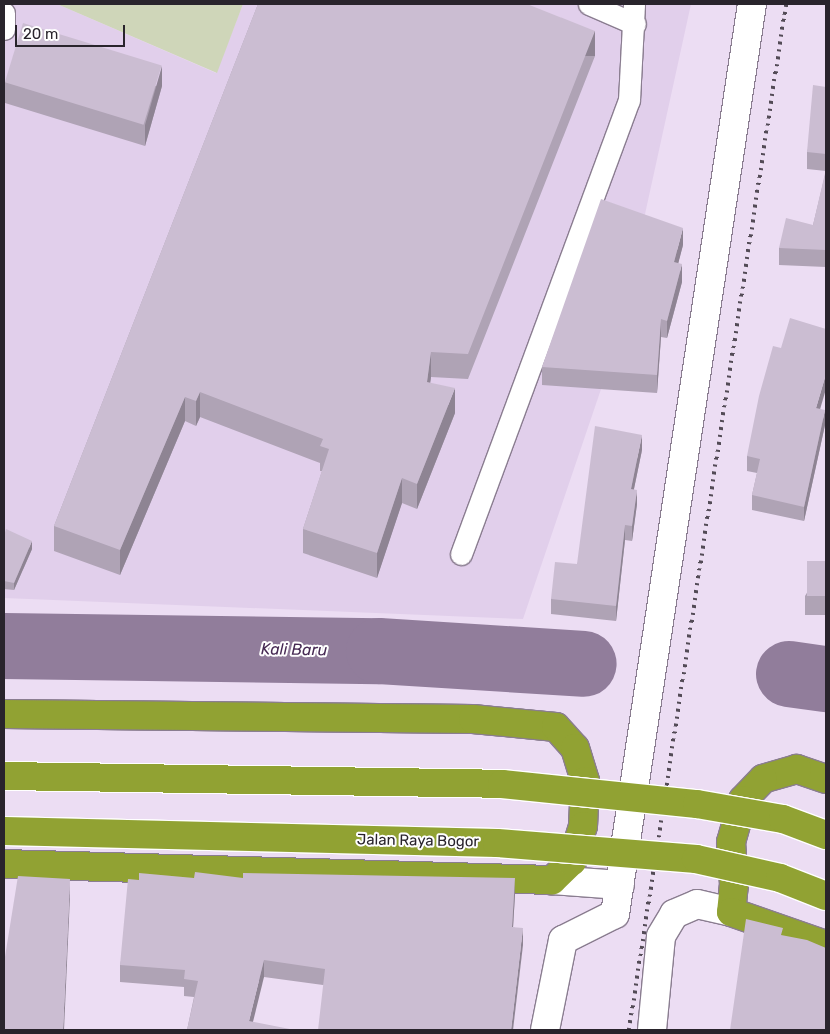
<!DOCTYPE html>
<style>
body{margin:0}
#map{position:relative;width:830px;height:1034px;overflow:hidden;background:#ecddf3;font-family:Rubik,sans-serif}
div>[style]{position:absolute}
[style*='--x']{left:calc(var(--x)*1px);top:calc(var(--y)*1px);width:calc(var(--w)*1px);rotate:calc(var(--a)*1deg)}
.built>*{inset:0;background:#e1cfeb}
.green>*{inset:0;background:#cfd6b9}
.river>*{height:66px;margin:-33px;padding:0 33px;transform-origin:33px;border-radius:33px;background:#917d9b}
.roads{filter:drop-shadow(1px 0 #8a7d90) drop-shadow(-1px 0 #8a7d90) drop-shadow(0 1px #8a7d90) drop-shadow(0 -1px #8a7d90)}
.lane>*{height:21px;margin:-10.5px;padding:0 10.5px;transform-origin:10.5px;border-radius:10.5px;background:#fff}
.street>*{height:28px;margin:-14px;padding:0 14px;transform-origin:14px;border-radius:14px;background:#fff}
.highway>*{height:28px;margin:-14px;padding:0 14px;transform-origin:14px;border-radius:14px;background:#91a233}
.rail>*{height:4px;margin-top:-2px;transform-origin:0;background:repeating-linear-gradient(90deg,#534b56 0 2.5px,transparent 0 7.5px)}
.bridges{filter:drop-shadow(1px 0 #fff) drop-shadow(-1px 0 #fff) drop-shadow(0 1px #fff) drop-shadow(0 -1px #fff)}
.highway-bridge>*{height:28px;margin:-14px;padding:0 14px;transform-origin:14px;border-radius:14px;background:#91a233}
.wall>*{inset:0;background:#afa3b5}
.shaded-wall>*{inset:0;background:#8e8493;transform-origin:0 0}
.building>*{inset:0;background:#cbbdd2;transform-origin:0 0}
span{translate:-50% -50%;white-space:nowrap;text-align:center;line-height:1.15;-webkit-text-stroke:4px #fff;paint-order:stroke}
.street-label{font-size:15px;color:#29242c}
.water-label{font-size:16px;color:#472a54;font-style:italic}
.frame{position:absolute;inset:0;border:5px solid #29242c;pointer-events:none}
.scale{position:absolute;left:15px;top:25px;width:110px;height:22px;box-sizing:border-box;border:2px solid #29242c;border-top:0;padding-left:6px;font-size:15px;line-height:18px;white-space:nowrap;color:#29242c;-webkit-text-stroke:4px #fff;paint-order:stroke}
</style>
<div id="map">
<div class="built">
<div style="clip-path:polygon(4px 4px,57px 4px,216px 73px,243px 4px,691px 4px,617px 342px,523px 619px,4px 598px)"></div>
</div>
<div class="green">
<div style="clip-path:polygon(57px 4px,243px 4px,217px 73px)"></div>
</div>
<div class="river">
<div style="--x:4;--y:646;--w:375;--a:0.8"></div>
<div style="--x:379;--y:651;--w:205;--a:3.6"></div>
<div style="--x:789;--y:674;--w:37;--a:8"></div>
</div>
<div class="roads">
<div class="lane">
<div style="--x:589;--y:4;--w:50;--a:23.5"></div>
<div style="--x:4;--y:13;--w:16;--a:90"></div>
<div style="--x:461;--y:554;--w:484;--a:-69.7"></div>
<div style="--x:629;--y:100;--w:96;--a:-87"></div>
</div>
<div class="street">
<div style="--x:552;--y:880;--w:68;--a:4.2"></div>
<div style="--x:545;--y:1030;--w:92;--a:-78.7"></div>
<div style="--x:563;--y:940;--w:58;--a:-26.6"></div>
<div style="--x:615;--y:914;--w:920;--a:-81.44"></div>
<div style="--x:652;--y:1030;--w:94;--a:-84.5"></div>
<div style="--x:661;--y:936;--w:26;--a:-59"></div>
<div style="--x:674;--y:914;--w:25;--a:-23"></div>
<div style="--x:697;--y:904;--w:35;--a:13"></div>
</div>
<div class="highway">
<div style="--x:4;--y:714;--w:469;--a:0.6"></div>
<div style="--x:473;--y:719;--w:83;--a:5.5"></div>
<div style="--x:556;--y:727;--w:28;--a:48"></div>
<div style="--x:575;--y:748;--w:34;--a:73"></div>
<div style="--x:585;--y:781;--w:45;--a:92.5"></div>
<div style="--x:583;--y:826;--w:37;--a:107"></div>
<div style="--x:572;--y:861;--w:28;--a:136"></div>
<div style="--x:552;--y:880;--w:548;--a:-178.33"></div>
<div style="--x:826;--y:779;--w:31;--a:-161"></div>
<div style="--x:797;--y:769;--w:35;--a:164"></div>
<div style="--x:763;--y:779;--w:29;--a:134"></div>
<div style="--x:743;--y:800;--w:44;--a:105.9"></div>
<div style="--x:731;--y:842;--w:42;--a:85.9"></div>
<div style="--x:734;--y:884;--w:28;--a:96"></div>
<div style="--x:731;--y:912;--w:101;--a:19.2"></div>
</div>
</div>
<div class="rail">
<div style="--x:629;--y:1030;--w:1038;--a:-81.3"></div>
</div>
<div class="bridges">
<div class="highway-bridge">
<div style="--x:4;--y:776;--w:498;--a:0.9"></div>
<div style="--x:502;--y:784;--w:196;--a:5.9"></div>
<div style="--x:697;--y:804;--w:87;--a:9.9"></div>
<div style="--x:783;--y:819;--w:46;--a:20.4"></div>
<div style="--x:4;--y:831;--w:493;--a:1.4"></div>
<div style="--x:497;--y:843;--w:200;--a:4.6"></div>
<div style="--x:696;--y:859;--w:86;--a:12.7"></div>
<div style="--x:780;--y:878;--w:49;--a:21.4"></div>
</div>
</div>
<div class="wall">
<div style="clip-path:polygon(258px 4px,595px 56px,468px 379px,431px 377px,430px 383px,455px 413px,417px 509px,402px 503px,377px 578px,303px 553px,303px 529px,322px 471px,320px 471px,320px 463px,200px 417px,196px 426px,185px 421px,120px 575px,54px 551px,54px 526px)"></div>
<div style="clip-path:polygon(5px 82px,162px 86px,145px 146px,5px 103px)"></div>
<div style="clip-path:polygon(826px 87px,826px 267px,779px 265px,779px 248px,813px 225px,826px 171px,807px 169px,807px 152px)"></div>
<div style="clip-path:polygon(683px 245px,678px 263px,682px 282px,667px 338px,661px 337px,657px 393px,542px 385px,542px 367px)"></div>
<div style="clip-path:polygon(820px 409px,825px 425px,804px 521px,752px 510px,752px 495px,757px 473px,747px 471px,747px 456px)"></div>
<div style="clip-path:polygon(642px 450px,634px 489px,637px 504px,632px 541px,625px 540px,616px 621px,551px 614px,551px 599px,577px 564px)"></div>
<div style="clip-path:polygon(4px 536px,32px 549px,14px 590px,4px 589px)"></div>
<div style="clip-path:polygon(826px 561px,826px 615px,805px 615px,805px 596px)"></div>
<div style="clip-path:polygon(194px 878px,243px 878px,515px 895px,513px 927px,523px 945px,323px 985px,264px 977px,187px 1030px,194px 997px,184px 996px,184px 987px,120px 982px,120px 965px,139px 880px)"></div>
</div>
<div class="shaded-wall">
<div style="left:595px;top:31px;width:25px;height:347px;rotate:90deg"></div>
<div style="clip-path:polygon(162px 66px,162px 86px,145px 146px,145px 125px)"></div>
<div style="clip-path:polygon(683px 228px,683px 245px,674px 280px,674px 262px)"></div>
<div style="clip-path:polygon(682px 264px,682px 282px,667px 338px,667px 321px)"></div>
<div style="clip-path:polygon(661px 319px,661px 337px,657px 393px,657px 375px)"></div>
<div style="clip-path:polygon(431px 352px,431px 377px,427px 407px,427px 382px)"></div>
<div style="clip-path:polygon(826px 374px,826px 389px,816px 423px,816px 408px)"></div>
<div style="clip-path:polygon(455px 388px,455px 413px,417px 509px,417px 484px)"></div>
<div style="clip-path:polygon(200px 392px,200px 417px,196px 426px,196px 401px)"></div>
<div style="clip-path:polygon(185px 397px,185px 421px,120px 575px,120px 550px)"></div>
<div style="clip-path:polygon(825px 410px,825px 425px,804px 521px,804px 507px)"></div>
<div style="clip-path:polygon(642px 435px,642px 450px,631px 503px,631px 489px)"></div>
<div style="clip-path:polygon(402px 478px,402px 503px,377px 578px,377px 553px)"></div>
<div style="clip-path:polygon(637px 490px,637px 504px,632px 541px,632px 526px)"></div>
<div style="clip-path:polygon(625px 525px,625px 540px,616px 621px,616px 606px)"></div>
<div style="clip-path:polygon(32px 541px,32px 549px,14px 590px,14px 583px)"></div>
<div style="clip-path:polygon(515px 878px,515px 895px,512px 944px,512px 927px)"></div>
<div style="clip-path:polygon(70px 879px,70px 896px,64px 1030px,63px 1030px)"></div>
<div style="clip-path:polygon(523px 928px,523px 945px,513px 1030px,511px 1030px)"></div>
<div style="clip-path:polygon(264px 960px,264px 977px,251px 1030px,249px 1021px)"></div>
</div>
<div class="building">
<div style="clip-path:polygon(258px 4px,527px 4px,595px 31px,468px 354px,431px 352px,427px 382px,455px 388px,417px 484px,402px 478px,377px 553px,303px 529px,329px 449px,320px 446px,323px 439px,200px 392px,196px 401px,185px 397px,120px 550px,54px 526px)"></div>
<div style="left:23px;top:23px;width:145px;height:62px;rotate:17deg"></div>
<div style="clip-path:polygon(813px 85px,826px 87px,826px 154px,807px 152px)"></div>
<div style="clip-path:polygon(826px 169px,826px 250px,779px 248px,786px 218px,813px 225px)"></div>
<div style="clip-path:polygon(601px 199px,683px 228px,674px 262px,682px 264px,667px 321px,661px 319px,657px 375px,542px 367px)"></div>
<div style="clip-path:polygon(790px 318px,826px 329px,826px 374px,816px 408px,825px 410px,804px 507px,752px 495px,760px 459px,747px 456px,759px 396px,773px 346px,781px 348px)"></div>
<div style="clip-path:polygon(595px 426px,642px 435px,631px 489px,637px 490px,632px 526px,625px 525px,616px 606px,551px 599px,555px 562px,577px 564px)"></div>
<div style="clip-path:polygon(6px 529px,32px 541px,14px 583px,4px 581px,4px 536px)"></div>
<div style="left:826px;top:561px;width:35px;height:19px;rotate:90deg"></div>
<div style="clip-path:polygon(195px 872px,243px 878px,243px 873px,515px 878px,512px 927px,523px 928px,511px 1030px,318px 1030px,325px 969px,264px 960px,249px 1021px,295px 1030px,187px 1030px,198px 981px,184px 979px,185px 970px,120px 965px,128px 879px,139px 880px,139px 873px,194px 878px)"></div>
<div style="clip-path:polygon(18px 876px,70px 879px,63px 1030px,4px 1030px,4px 963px)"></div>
<div style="clip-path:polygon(746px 919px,783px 928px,781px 935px,807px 940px,826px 948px,826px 1030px,730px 1030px)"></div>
</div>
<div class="street-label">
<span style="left:418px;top:841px;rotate:1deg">Jalan Raya Bogor</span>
</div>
<div class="water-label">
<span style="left:294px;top:650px;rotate:1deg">Kali Baru</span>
</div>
<div class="frame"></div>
<div class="scale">20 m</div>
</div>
